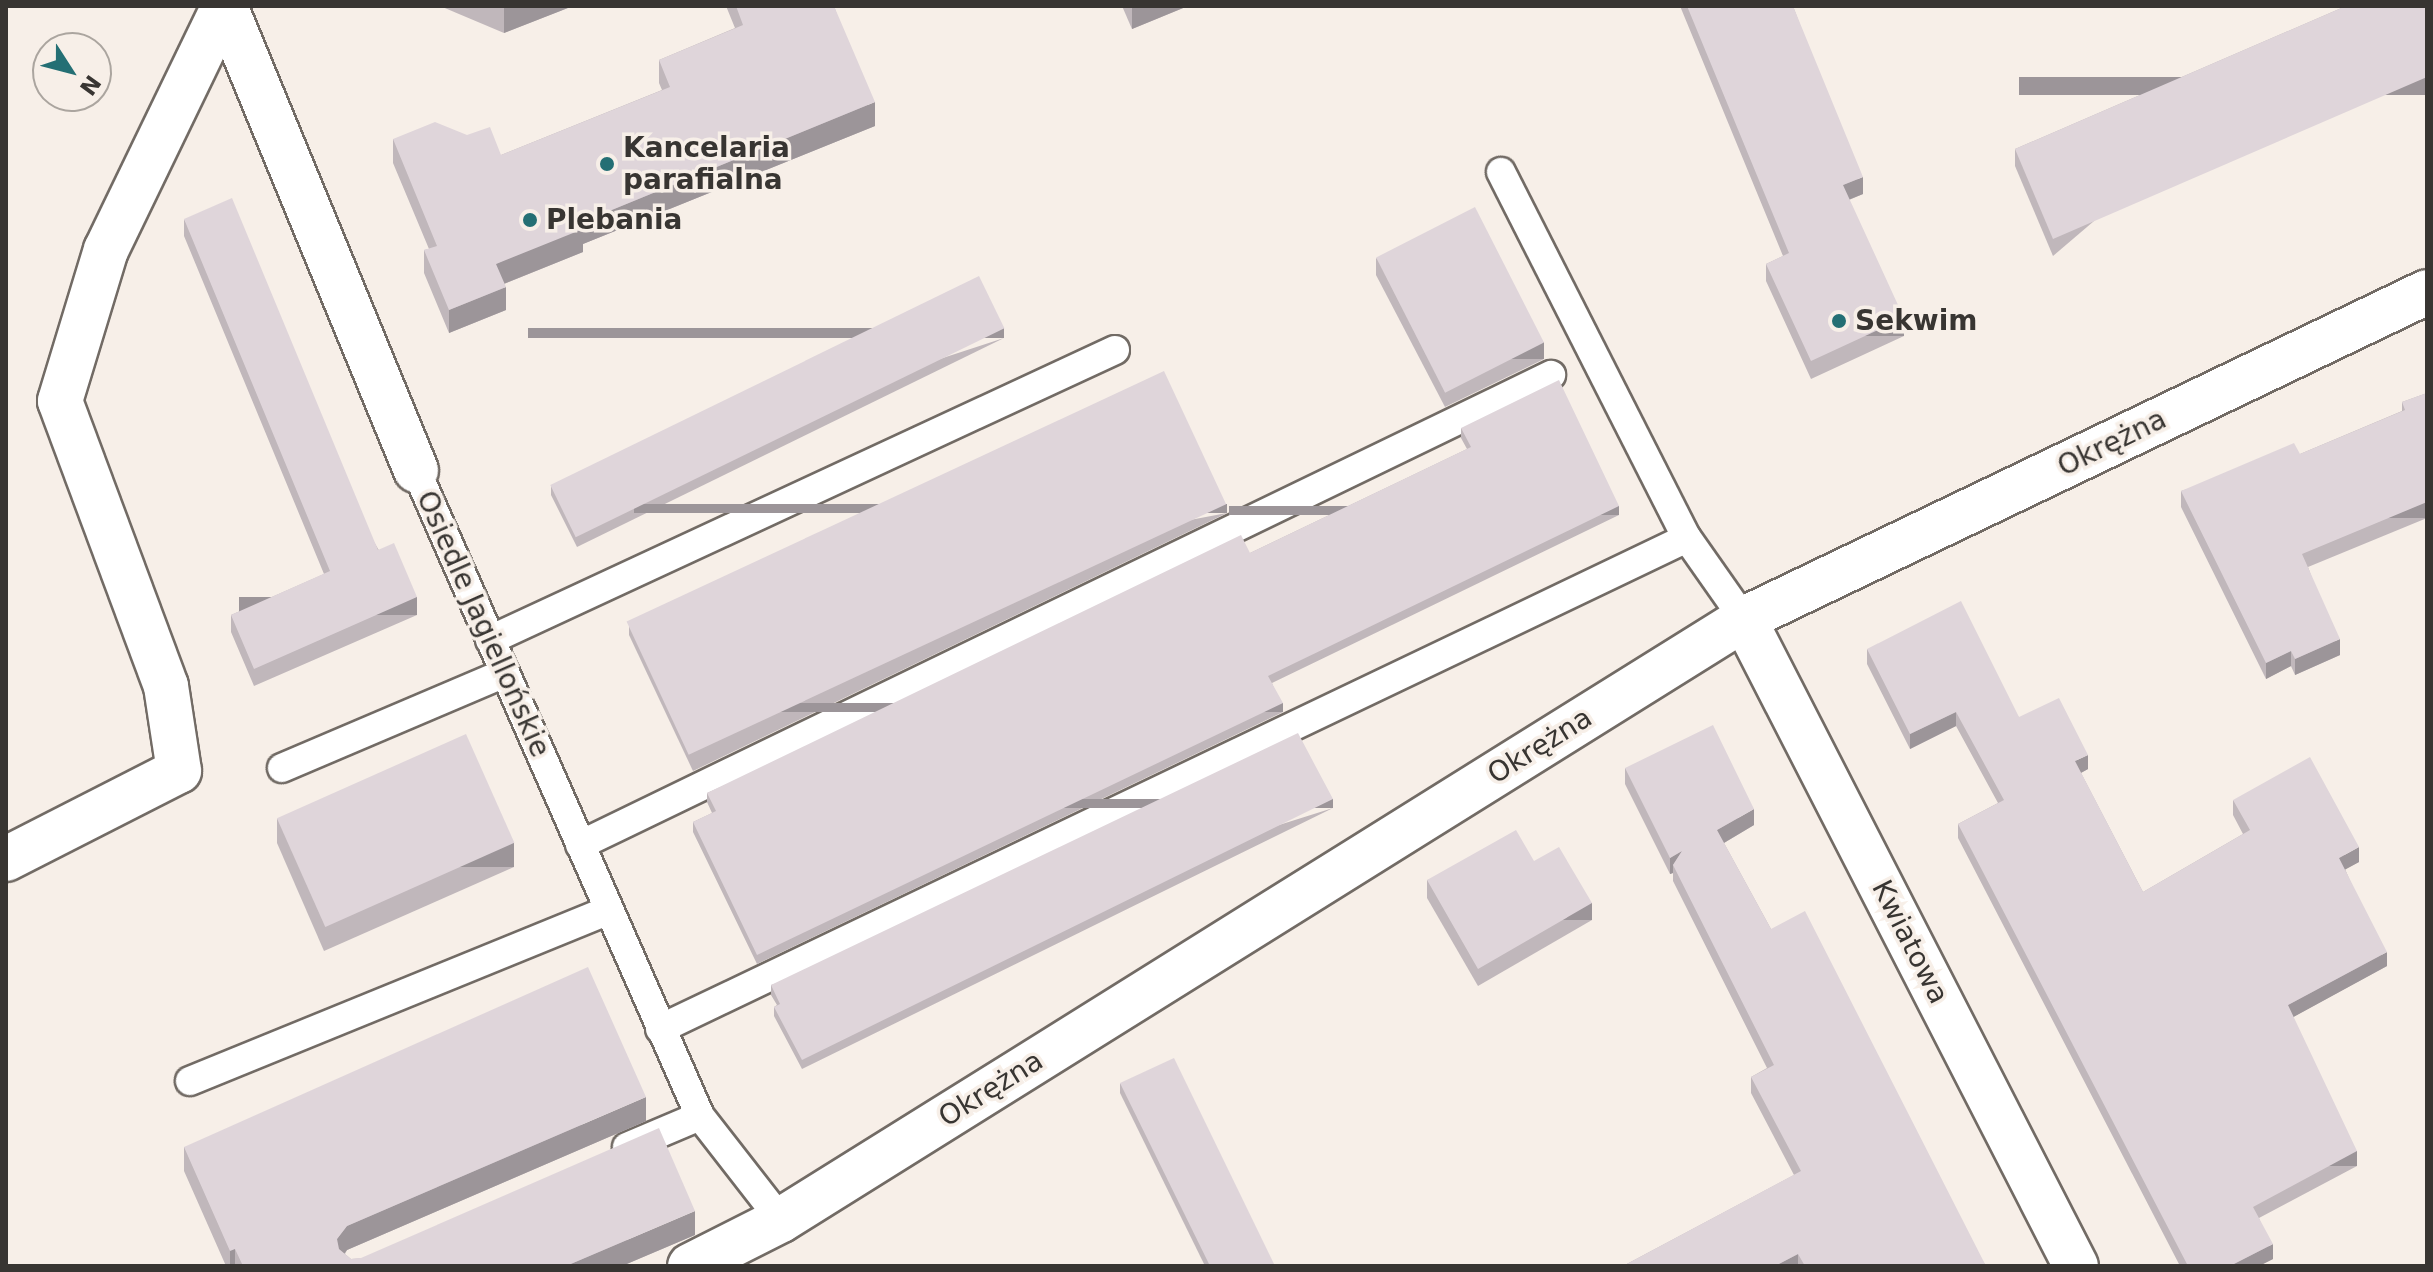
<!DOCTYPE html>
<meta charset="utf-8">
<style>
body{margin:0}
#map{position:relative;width:2433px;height:1272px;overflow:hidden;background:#f7efe8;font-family:"DejaVu Sans",sans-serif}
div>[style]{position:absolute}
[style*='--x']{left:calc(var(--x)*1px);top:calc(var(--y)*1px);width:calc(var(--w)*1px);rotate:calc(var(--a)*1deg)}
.roads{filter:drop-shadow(2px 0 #726b65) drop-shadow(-2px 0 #726b65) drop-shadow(0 2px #726b65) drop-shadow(0 -2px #726b65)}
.lane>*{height:28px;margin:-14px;padding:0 14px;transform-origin:14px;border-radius:14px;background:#fff}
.street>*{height:44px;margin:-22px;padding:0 22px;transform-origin:22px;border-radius:22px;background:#fff}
.wall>*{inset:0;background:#c0b7bb}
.shaded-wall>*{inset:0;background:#9c9599;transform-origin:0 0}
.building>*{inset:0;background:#dfd5da;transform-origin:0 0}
.dots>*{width:22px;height:22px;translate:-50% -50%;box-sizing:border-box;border:4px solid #f7efe8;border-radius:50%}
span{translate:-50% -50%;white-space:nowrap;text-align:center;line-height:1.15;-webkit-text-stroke:7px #f7efe8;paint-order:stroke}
.poi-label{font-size:28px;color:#383532;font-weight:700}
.left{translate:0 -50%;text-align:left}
.street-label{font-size:28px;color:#383532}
.frame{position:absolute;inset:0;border:8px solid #383532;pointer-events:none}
.north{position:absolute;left:32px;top:32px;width:80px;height:80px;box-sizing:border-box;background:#f7efe8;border:2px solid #aba59f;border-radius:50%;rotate:126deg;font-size:22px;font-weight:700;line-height:32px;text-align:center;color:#383532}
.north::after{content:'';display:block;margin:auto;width:28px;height:36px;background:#246f74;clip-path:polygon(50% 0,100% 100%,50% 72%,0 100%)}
</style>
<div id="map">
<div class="roads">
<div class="lane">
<div style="--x:1501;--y:172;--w:411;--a:63.1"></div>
<div style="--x:1687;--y:538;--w:99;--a:54.9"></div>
<div style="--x:416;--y:470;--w:706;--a:66.27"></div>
<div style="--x:700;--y:1116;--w:132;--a:52.1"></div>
<div style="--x:490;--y:640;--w:689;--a:-24.89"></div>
<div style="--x:282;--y:768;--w:242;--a:-23.1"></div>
<div style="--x:580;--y:845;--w:1079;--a:-25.83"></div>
<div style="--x:660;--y:1029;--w:1138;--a:-25.55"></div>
<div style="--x:190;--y:1081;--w:452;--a:-22.2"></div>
<div style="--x:627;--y:1147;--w:79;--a:-23"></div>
</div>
<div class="street">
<div style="--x:225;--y:6;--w:502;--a:67.63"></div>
<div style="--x:1744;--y:619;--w:727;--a:62.84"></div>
<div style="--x:6;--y:859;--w:194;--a:-27"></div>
<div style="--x:179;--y:771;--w:86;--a:-98.7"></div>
<div style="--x:166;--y:686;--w:304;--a:-110.4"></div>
<div style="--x:60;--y:401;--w:158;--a:-73.1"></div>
<div style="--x:106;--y:250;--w:271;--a:-64.2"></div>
<div style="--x:690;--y:1266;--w:102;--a:-26.8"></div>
<div style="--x:781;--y:1220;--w:1135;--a:-31.97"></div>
<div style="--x:1744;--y:619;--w:757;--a:-25.58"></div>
</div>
</div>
<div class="wall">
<div style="clip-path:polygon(440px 6px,573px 6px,504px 33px)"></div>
<div style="clip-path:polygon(726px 6px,834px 6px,875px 126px,583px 244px,583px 252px,504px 284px,506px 310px,449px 333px,424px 273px,424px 250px,429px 249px,393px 163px,393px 139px,501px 155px,662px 90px,659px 83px,659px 60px,735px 28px)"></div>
<div style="clip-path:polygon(1122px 6px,1188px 6px,1132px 29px)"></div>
<div style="clip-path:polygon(1680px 6px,1793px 6px,1863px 194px,1849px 200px,1904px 336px,1811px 379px,1766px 281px,1766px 264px,1783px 256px)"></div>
<div style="clip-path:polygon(2346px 6px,2053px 256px,2015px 166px,2015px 149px)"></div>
<div style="clip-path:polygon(184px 219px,417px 615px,254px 686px,231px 632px,231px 615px,324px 574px,184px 236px)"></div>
<div style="clip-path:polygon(1376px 258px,1544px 359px,1445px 407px,1376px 275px)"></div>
<div style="clip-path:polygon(1004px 338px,577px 547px,551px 495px,551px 486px)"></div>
<div style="clip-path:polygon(2427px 393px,2427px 518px,2308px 567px,2340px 655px,2295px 675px,2291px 666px,2266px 679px,2181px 507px,2181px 491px,2300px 454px,2402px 411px,2402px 402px)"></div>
<div style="clip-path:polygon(1461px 428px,1619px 515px,1272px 683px,1283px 712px,757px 964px,693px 832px,693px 822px,712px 813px,707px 802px,707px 793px,1250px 553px,1467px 449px,1461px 438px)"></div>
<div style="clip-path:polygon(1227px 513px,693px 771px,629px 635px,629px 626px)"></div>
<div style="clip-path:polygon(1867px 649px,2019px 717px,2088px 769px,2081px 773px,2143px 892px,2243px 834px,2233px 815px,2233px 800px,2359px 862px,2345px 869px,2387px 966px,2293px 1017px,2357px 1166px,2259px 1218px,2273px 1259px,2259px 1266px,2180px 1266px,1958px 838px,1958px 824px,1998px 803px,1956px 726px,1910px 749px,1867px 664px)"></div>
<div style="clip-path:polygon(1625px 768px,1754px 825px,1724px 843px,1771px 929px,1986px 1266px,1623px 1266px,1794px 1175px,1751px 1093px,1751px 1077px,1767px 1068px,1673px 881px,1673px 873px,1670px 874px,1625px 784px)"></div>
<div style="clip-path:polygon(1333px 808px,802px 1069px,774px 1016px,774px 1007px,777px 1005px,771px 995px,771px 985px)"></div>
<div style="clip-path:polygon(277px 819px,514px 867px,324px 951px,277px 843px)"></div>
<div style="clip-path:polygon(1534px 861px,1592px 920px,1478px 986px,1427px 898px,1427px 880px)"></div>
<div style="clip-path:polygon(1120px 1083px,1275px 1266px,1205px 1266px,1120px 1093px)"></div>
<div style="clip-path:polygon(646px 1121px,347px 1250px,345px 1254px,351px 1259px,695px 1235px,622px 1266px,226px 1266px,184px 1171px,184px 1147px)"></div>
</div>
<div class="shaded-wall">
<div style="clip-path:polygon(504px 6px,573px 6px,504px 33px)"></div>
<div style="clip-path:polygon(1132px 6px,1188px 6px,1132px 29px)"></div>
<div style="left:2427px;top:77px;width:18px;height:408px;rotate:90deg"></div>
<div style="clip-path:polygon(875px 102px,875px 126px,583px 244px,583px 252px,496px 287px,496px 264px,580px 223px)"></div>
<div style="clip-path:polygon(1863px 177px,1863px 194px,1843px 202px,1843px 185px)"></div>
<div style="clip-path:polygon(506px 287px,506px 310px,449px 333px,449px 310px)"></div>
<div style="left:1904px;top:318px;width:18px;height:102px;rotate:90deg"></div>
<div style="left:1004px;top:328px;width:10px;height:476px;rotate:90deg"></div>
<div style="left:1544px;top:342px;width:17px;height:110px;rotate:90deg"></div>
<div style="left:2427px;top:502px;width:16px;height:135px;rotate:90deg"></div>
<div style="left:1227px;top:504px;width:9px;height:593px;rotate:90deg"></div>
<div style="left:1619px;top:506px;width:9px;height:390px;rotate:90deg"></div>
<div style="left:417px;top:597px;width:18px;height:178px;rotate:90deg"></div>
<div style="clip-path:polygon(2340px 639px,2340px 655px,2295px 675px,2295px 659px)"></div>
<div style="clip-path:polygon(2291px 651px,2291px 666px,2266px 679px,2266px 663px)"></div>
<div style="left:1283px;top:703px;width:9px;height:583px;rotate:90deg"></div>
<div style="clip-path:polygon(1956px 712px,1956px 726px,1910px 749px,1910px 734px)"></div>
<div style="clip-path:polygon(2088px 755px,2088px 769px,2075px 776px,2075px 761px)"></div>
<div style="left:1333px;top:799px;width:9px;height:592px;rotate:90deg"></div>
<div style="clip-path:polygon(1754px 809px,1754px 825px,1717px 847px,1717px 830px)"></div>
<div style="left:514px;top:843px;width:24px;height:208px;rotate:90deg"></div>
<div style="clip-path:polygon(2359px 847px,2359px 862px,2339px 873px,2339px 858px)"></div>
<div style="clip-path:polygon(1682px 851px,1673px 865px,1673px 873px,1670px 874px,1670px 858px)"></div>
<div style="left:1592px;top:903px;width:17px;height:132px;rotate:90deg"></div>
<div style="clip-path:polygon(2387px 952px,2387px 966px,2288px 1020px,2288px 1005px)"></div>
<div style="clip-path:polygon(646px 1097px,646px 1121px,347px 1250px,337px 1263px,337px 1239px,347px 1226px)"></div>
<div style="left:2357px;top:1151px;width:15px;height:118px;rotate:90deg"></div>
<div style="clip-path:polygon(695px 1211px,695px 1235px,622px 1266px,566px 1266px)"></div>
<div style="clip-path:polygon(2273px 1244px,2273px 1259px,2259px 1266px,2230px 1266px)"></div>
<div style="left:235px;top:1249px;width:17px;height:5px;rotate:90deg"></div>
<div style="clip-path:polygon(1798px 1254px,1798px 1266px,1775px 1266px)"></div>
</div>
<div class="building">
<div style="clip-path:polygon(736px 6px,834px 6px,875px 102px,580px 223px,583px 229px,496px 264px,506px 287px,449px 310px,424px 250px,437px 246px,393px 139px,435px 122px,467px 135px,490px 127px,501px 155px,670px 87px,659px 60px,743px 25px)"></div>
<div style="clip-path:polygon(1687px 6px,1793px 6px,1863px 177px,1843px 185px,1904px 318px,1811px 361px,1766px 264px,1789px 253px)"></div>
<div style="clip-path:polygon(2346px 6px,2425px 6px,2427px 10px,2427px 77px,2053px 239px,2015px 149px)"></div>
<div style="clip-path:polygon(232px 198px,378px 550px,394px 543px,417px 597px,254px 669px,231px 615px,330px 571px,184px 219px)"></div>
<div style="left:1475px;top:207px;width:152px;height:111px;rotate:63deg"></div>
<div style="left:979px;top:276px;width:58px;height:477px;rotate:64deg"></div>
<div style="left:1164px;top:371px;width:147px;height:593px;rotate:65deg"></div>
<div style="clip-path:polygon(1559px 380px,1619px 506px,1268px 676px,1283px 703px,757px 955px,693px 822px,716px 811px,707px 793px,1241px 535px,1250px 553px,1471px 447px,1461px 428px)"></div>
<div style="clip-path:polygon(2427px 393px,2427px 502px,2302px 554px,2340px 639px,2295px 659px,2291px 651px,2266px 663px,2181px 491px,2294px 443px,2300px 454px,2405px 410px,2402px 402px)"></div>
<div style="clip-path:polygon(1961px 601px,2019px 717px,2059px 698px,2088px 755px,2075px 761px,2143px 892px,2250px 830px,2233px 800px,2310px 757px,2359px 847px,2339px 858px,2387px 952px,2288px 1005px,2357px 1151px,2253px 1207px,2273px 1244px,2230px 1266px,2188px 1266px,1958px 824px,2004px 800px,1956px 712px,1910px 734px,1867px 649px)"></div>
<div style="clip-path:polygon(1713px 725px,1754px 809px,1717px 830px,1771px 929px,1805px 911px,1986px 1266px,1805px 1266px,1798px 1254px,1775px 1266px,1623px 1266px,1801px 1171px,1751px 1077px,1774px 1065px,1673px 865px,1682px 851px,1670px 858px,1625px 768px)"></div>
<div style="clip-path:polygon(1298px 733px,1333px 799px,802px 1060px,774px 1007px,780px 1004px,771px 985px)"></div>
<div style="left:466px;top:734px;width:119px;height:207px;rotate:66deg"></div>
<div style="clip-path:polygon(1516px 830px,1534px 861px,1559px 847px,1592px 903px,1478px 969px,1427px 880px)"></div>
<div style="clip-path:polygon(588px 967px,646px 1097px,347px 1226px,337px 1239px,339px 1249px,351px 1259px,361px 1258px,659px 1128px,695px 1211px,566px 1266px,243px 1266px,235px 1249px,230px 1251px,184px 1147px)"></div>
<div style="clip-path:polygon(1174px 1058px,1275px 1266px,1210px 1266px,1120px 1083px)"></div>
</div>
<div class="dots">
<div style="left:607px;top:164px;background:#246f74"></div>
<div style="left:530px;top:220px;background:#246f74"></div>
<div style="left:1839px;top:321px;background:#246f74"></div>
</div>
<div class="poi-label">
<span class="left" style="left:623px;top:164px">Kancelaria<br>parafialna</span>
<span class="left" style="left:546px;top:220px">Plebania</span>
<span class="left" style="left:1855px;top:321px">Sekwim</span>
</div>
<div class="street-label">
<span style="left:2112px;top:443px;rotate:-26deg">Okrężna</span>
<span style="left:483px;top:624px;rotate:66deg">Osiedle Jagiellońskie</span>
<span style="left:1540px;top:746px;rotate:-32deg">Okrężna</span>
<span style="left:1910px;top:942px;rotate:63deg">Kwiatowa</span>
<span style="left:991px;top:1089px;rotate:-32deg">Okrężna</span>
</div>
<div class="frame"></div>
<div class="north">N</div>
</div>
